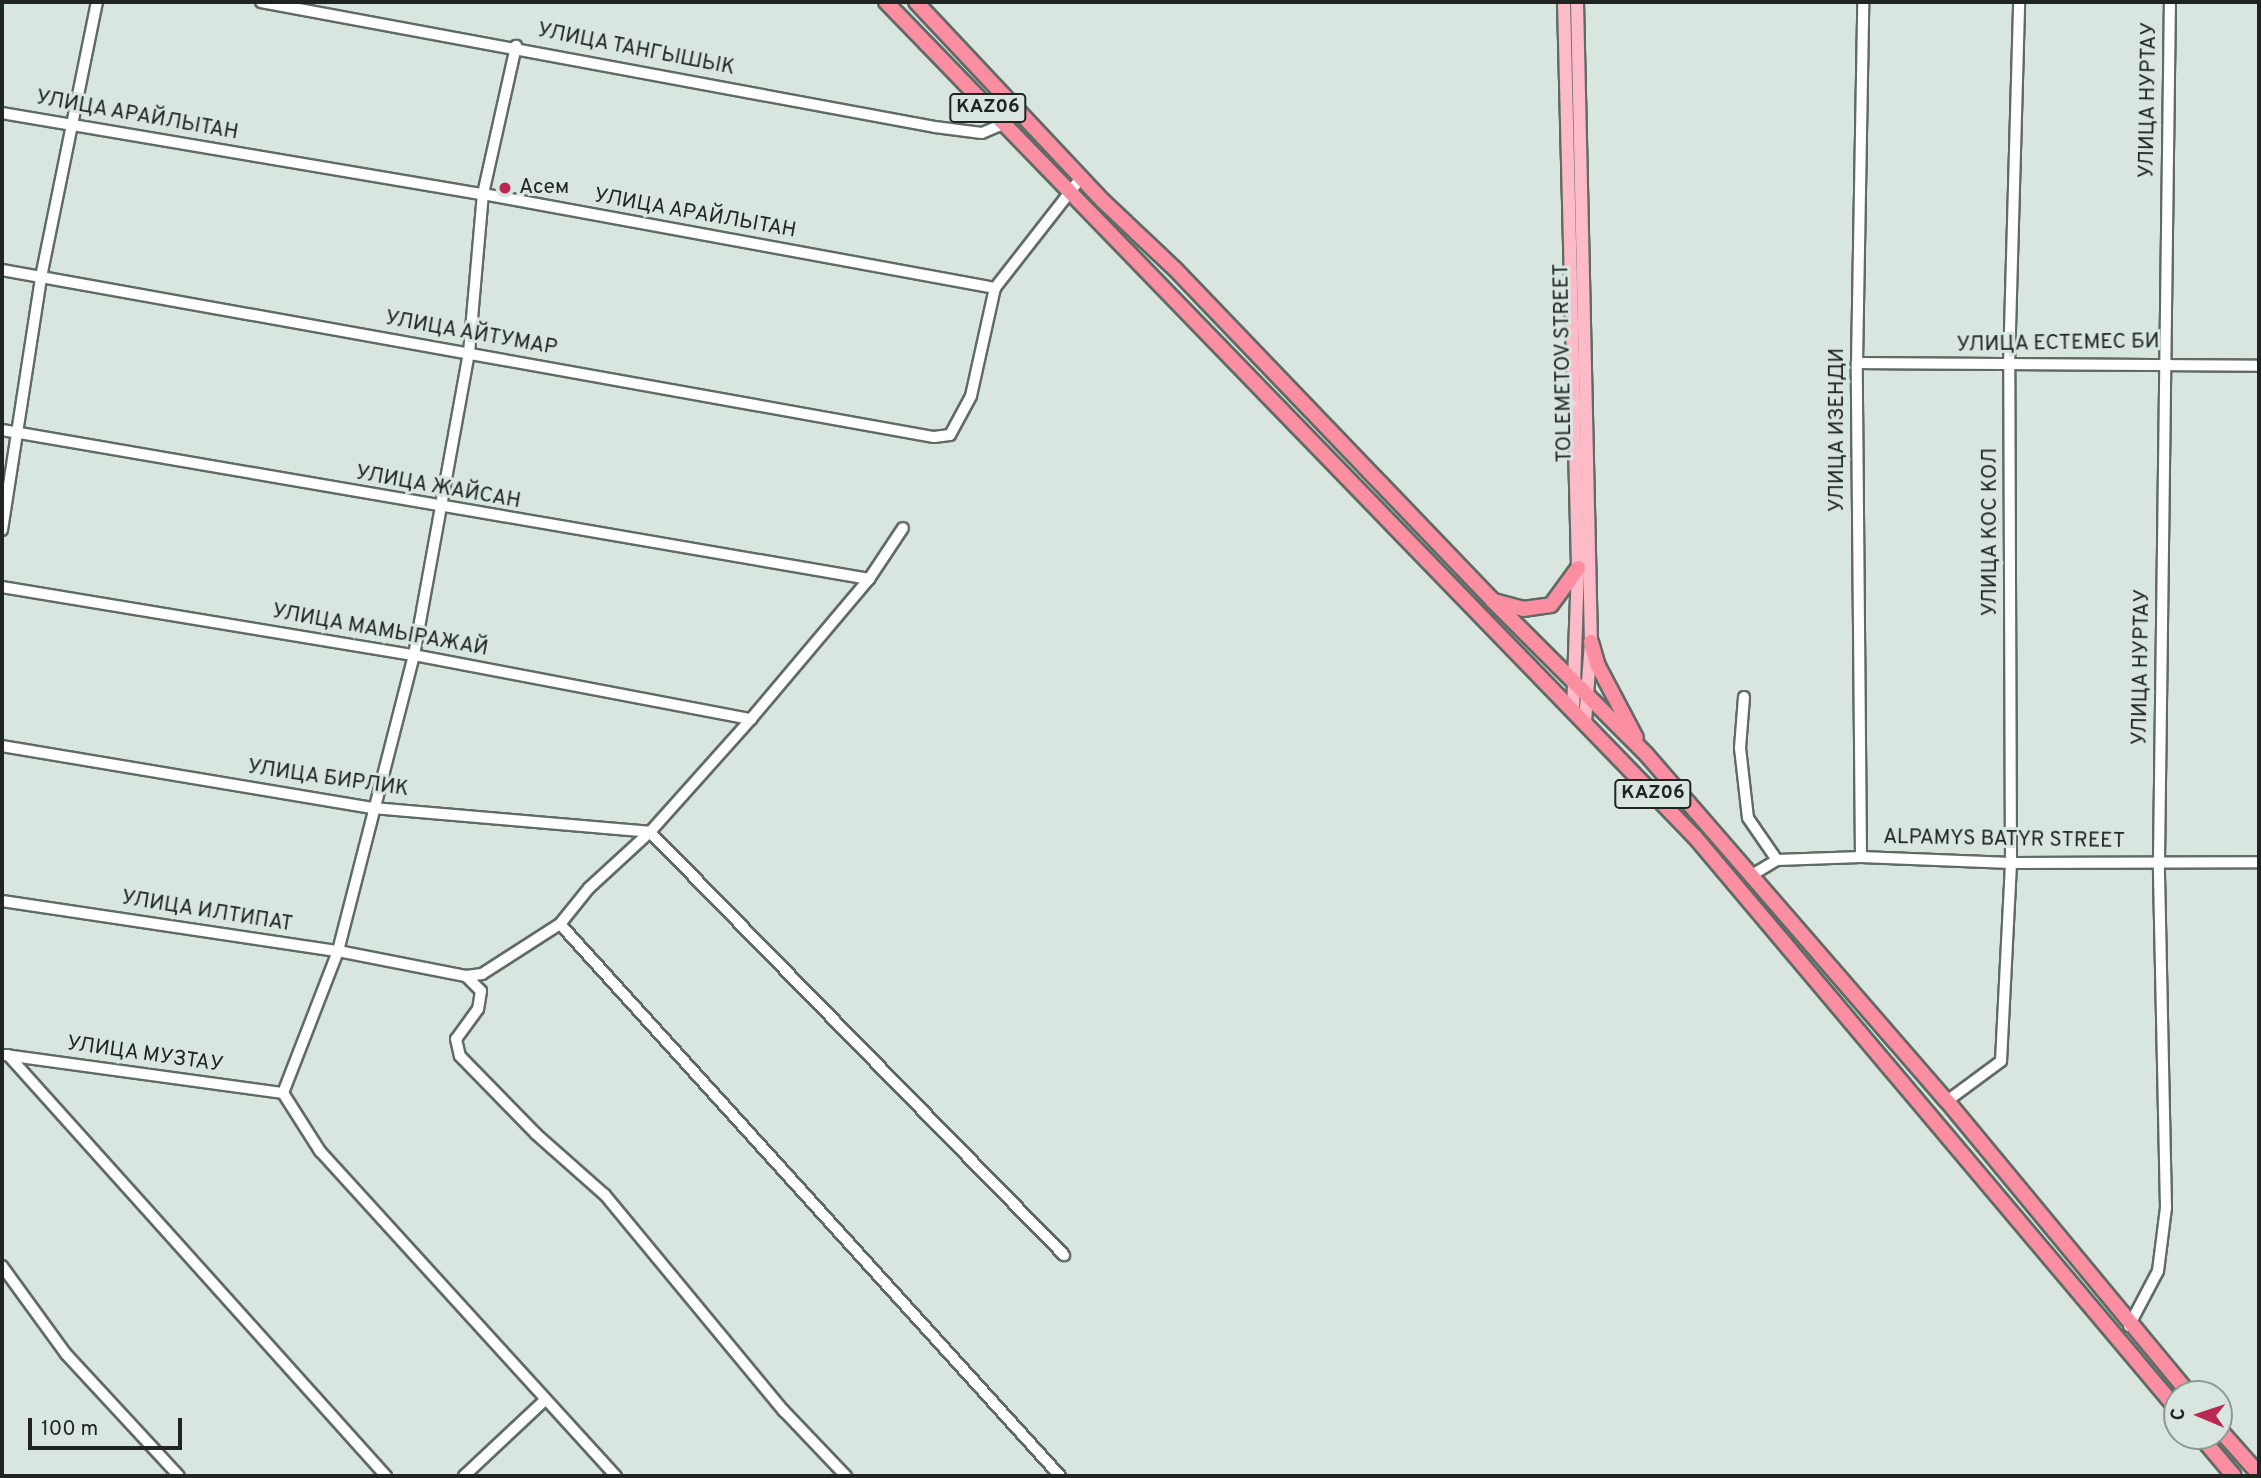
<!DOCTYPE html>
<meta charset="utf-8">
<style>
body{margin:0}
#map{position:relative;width:2261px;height:1478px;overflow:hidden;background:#d9e6e0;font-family:Overpass,sans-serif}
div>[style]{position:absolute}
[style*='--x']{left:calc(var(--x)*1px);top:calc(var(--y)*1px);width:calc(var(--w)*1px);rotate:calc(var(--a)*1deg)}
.roads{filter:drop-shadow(2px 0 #606b66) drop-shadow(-2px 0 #606b66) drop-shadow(0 2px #606b66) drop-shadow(0 -2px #606b66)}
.minor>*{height:10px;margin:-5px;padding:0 5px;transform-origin:5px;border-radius:5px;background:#fff}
.major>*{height:12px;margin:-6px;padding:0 6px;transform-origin:6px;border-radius:6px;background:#fdbbc7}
.highway>*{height:14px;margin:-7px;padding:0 7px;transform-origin:7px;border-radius:7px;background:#fc8ea2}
.dots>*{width:19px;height:19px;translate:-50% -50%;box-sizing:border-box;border:4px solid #d9e6e0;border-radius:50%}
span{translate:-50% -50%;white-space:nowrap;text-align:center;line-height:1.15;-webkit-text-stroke:6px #d9e6e0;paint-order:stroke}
.shield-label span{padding:2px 5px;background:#d9e6e0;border:2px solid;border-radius:5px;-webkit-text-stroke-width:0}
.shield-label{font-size:19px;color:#202523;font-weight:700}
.street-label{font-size:21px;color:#202523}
.poi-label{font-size:21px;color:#202523}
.left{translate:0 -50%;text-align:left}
.frame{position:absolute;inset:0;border:4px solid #202523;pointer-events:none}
.north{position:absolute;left:2163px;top:1380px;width:70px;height:70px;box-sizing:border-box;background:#d9e6e0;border:2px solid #8f9994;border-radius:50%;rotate:272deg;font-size:19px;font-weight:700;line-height:28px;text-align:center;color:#202523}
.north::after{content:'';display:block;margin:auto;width:24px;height:32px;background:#b82853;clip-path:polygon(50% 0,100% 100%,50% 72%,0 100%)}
.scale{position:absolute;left:28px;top:1418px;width:154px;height:32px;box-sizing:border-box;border:4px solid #202523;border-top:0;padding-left:9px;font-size:21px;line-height:24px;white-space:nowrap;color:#202523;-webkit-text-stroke:5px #d9e6e0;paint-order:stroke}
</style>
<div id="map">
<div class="roads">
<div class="minor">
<div style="--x:261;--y:2;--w:685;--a:10.51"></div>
<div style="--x:935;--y:127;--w:47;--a:7.3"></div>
<div style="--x:982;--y:133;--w:23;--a:-23"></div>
<div style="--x:2;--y:113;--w:488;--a:9.6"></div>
<div style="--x:483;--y:194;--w:521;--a:10.4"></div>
<div style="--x:995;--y:288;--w:140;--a:-52"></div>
<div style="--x:2;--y:270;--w:947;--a:10.16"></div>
<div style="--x:934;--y:437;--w:16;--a:-7"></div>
<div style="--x:950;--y:435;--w:44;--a:-61.7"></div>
<div style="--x:971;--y:396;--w:111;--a:-77.5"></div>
<div style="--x:1857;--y:363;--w:402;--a:0.4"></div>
<div style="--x:2;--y:430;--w:880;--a:9.75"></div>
<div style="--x:2;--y:530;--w:256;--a:-81.2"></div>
<div style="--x:41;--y:277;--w:281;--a:-78.5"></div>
<div style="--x:2;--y:587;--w:418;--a:9.4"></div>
<div style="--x:414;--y:655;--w:343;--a:10.8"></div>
<div style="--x:1744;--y:697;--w:51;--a:94.5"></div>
<div style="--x:1740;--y:748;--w:70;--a:83.5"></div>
<div style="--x:1748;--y:818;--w:51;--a:55.4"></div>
<div style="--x:2;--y:746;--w:375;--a:9.5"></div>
<div style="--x:372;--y:808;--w:279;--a:4.9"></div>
<div style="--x:650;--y:832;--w:592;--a:45.62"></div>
<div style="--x:1861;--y:857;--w:494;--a:-90.5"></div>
<div style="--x:1857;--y:363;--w:361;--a:-89"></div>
<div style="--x:1752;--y:875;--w:29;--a:-31"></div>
<div style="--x:1777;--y:860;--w:84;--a:-2"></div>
<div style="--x:1861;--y:857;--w:150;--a:2.3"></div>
<div style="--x:2011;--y:863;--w:248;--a:-0.2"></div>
<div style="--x:2;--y:901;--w:340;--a:8.5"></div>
<div style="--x:338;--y:951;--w:130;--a:11.1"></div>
<div style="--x:466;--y:976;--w:16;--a:-7"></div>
<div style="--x:482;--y:974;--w:93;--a:-32.7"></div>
<div style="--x:560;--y:924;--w:745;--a:47.83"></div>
<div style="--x:560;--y:924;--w:46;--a:-51.1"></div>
<div style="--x:589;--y:888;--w:83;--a:-42.6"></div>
<div style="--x:650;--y:832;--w:152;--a:-48.2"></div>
<div style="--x:751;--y:719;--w:183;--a:-49.9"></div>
<div style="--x:869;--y:579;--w:61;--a:-56.3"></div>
<div style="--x:466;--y:976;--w:21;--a:45"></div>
<div style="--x:481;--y:991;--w:18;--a:99"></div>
<div style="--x:478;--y:1009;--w:37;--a:126"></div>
<div style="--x:456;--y:1039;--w:17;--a:77"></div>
<div style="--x:460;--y:1056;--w:109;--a:45.7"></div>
<div style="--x:536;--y:1134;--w:92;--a:41.5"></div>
<div style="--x:605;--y:1195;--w:281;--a:50.4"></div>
<div style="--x:784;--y:1411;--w:90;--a:46.4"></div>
<div style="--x:5;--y:1055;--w:281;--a:7.8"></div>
<div style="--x:8;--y:1055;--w:566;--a:48.08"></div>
<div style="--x:283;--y:1093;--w:152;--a:-68.8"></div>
<div style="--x:338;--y:951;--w:306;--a:-75.6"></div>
<div style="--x:414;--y:655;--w:307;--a:-79.7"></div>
<div style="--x:469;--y:353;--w:160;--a:-85"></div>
<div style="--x:483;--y:194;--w:152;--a:-77.4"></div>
<div style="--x:283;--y:1093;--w:69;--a:57.5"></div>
<div style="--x:320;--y:1151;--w:440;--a:47.7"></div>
<div style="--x:1947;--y:1101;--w:67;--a:-36.5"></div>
<div style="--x:2001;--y:1061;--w:198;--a:-87.1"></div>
<div style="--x:2011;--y:863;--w:497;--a:-90.2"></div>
<div style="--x:2009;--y:366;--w:364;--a:-88.4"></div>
<div style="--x:2;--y:1266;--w:109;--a:54"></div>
<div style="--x:66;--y:1354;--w:166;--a:47.2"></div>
<div style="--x:2129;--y:1326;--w:62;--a:-62.2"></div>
<div style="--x:2158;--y:1271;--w:64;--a:-82.8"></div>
<div style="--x:2166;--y:1208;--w:348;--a:-91.2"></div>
<div style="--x:2159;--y:860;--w:858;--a:-89.27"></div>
<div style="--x:464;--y:1476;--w:112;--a:-43.2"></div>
</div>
<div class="major">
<div style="--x:1564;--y:2;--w:566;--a:88.58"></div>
<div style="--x:1578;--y:568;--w:143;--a:92"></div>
<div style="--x:1577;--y:2;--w:640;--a:88.75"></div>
<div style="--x:1591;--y:642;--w:80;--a:94.3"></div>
</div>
<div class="highway">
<div style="--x:886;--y:2;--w:1163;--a:45.91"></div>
<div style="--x:1695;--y:837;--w:748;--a:49.88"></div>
<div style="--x:916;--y:2;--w:273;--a:46.8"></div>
<div style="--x:1103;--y:201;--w:99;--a:43.4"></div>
<div style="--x:1175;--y:269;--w:458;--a:46.2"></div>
<div style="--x:1492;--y:600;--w:218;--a:45"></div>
<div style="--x:1646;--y:754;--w:459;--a:49.1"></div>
<div style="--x:1947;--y:1101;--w:380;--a:50.4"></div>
<div style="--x:1494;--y:601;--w:30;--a:15"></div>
<div style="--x:1523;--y:609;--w:28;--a:-8"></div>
<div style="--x:1551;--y:605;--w:46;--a:-53.9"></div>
<div style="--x:1591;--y:642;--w:25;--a:74"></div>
<div style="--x:1598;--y:666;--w:81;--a:62.2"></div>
<div style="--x:2219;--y:1429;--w:60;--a:48.4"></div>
<div style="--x:2200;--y:1436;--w:52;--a:49.6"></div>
</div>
</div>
<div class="dots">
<div style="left:505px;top:188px;background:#b82853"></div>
</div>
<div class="shield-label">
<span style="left:988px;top:108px">KАZ06</span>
<span style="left:1653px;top:794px">KАZ06</span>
</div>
<div class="street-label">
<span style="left:636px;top:50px;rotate:11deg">УЛИЦА ТАНГЫШЫК</span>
<span style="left:2149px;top:100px;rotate:-89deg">УЛИЦА НУРТАУ</span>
<span style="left:137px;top:116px;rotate:10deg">УЛИЦА АРАЙЛЫТАН</span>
<span style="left:695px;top:214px;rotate:10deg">УЛИЦА АРАЙЛЫТАН</span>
<span style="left:471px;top:334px;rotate:10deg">УЛИЦА АЙТУМАР</span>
<span style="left:2058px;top:344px;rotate:-1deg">УЛИЦА ЕСТЕМЕС БИ</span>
<span style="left:1564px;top:363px;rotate:-91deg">TOLEMETOV STREET</span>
<span style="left:1838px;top:430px;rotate:-90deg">УЛИЦА ИЗЕНДИ</span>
<span style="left:438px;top:488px;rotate:10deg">УЛИЦА ЖАЙСАН</span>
<span style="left:1991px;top:532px;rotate:-90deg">УЛИЦА КОС КОЛ</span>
<span style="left:380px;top:631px;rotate:10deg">УЛИЦА МАМЫРАЖАЙ</span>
<span style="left:2142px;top:667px;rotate:-89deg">УЛИЦА НУРТАУ</span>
<span style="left:328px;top:779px;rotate:8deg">УЛИЦА БИРЛИК</span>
<span style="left:2004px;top:840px;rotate:1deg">ALPAMYS BATYR STREET</span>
<span style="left:207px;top:912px;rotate:9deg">УЛИЦА ИЛТИПАТ</span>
<span style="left:145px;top:1055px;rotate:8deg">УЛИЦА МУЗТАУ</span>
</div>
<div class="poi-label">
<span class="left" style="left:519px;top:188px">Асем</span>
</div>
<div class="frame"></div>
<div class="north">С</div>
<div class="scale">100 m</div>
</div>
